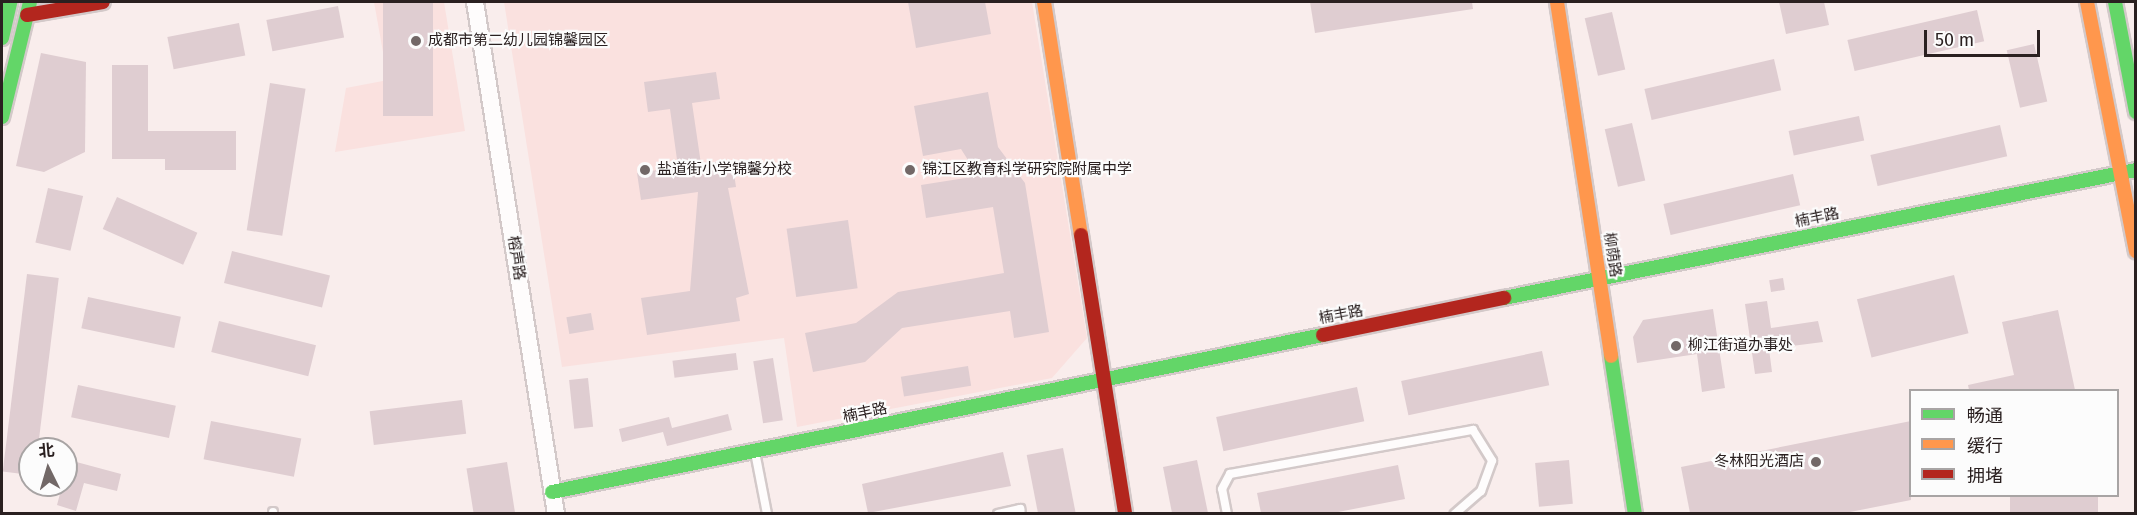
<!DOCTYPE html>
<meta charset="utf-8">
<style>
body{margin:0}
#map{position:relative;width:2137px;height:515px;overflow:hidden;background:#f9edec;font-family:"Fira Sans","Noto Sans SC",sans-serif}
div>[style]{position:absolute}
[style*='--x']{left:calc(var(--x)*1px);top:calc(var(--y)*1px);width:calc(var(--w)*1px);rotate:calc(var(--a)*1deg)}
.built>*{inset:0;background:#fae1df}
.building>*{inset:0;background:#dfcdd1;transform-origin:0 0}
.roads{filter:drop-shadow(2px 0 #d3c9c9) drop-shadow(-2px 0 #d3c9c9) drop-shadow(0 2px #d3c9c9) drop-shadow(0 -2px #d3c9c9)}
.lane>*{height:8px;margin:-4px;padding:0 4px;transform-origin:4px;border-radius:4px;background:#fefcfc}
.street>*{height:16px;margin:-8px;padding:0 8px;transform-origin:8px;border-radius:8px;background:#fefcfc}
.fast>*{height:14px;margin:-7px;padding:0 7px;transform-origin:7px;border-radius:7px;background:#63d668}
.slow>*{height:14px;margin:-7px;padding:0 7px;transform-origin:7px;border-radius:7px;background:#ff974d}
.jam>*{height:14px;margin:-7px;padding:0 7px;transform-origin:7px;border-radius:7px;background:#b3261e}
.dots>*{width:16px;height:16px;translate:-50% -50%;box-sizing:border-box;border:3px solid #fcfcfc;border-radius:50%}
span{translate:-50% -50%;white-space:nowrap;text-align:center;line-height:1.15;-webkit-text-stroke:4.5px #fcfcfc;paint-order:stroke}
.poi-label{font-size:15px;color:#2a2020}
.left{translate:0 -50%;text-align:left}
.right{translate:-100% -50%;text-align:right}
.street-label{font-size:15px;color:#2a2020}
.frame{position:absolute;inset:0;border:3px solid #2a2020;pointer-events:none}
.legend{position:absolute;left:1909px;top:389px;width:210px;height:108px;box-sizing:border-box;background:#fcfcfc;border:2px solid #a8a4a4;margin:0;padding:8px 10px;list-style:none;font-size:18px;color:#2a2020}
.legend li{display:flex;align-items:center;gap:12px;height:30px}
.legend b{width:30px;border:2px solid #a8a4a4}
.north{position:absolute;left:18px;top:437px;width:60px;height:60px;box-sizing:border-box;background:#fcfcfc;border:2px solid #a8a4a4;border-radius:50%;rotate:355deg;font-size:16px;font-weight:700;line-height:24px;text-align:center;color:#2a2020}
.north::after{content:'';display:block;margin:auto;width:21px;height:27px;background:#726867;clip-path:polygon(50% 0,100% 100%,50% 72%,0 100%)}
.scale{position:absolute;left:1924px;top:30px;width:116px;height:27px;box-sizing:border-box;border:3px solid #2a2020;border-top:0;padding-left:8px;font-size:18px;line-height:21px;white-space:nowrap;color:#2a2020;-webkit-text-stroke:4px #fcfcfc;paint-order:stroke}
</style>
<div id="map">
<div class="built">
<div style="clip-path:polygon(374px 2px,444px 2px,465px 131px,335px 152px,346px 88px,388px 80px)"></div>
<div style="clip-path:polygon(504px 2px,1032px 2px,1087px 338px,1052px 378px,797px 427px,784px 338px,562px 367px)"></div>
</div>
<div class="building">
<div style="left:383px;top:2px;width:50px;height:114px"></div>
<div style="clip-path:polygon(908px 2px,985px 2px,991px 34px,916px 48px)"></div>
<div style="clip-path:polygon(1310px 2px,1472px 2px,1473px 9px,1315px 33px)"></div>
<div style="clip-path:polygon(1779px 2px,1824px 2px,1829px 25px,1786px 34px)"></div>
<div style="left:338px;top:6px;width:32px;height:73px;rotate:79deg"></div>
<div style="left:1977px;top:10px;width:32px;height:133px;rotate:77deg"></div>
<div style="left:1612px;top:12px;width:59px;height:28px;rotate:77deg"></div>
<div style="left:239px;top:23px;width:33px;height:73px;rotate:79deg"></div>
<div style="left:2034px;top:44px;width:59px;height:28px;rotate:77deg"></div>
<div style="clip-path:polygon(41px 53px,86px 62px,85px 152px,44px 172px,16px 166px)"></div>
<div style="left:1774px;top:59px;width:32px;height:133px;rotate:77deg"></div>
<div style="clip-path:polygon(112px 65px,148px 65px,148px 131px,236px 131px,236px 170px,165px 170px,165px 159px,112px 159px)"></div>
<div style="clip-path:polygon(716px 72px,720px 99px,692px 103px,701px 164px,732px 160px,736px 187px,728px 188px,749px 294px,736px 298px,740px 321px,647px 335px,641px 298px,690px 291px,698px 192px,641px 200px,637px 173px,678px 167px,670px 109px,648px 112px,644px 82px)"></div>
<div style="left:270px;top:83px;width:36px;height:149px;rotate:9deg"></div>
<div style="clip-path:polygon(988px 92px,998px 147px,1025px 183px,1049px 332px,1014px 338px,1010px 311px,902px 328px,865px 362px,813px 372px,805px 333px,856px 323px,898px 292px,1004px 273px,993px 207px,926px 218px,921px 185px,978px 176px,961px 149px,923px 156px,914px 106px)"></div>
<div style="left:1859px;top:116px;width:25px;height:72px;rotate:78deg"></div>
<div style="left:1632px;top:123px;width:59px;height:28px;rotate:77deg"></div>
<div style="left:2000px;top:125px;width:32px;height:133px;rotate:77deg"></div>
<div style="left:1793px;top:174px;width:32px;height:133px;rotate:77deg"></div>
<div style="left:48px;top:188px;width:36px;height:56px;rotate:13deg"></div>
<div style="left:117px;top:197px;width:88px;height:35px;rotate:24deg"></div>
<div style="left:848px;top:220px;width:69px;height:62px;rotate:82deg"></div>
<div style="left:232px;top:251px;width:101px;height:33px;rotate:14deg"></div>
<div style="left:27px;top:274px;width:32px;height:199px;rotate:7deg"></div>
<div style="left:1954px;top:275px;width:60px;height:100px;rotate:76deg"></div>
<div style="left:1783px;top:278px;width:12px;height:14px;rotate:81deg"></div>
<div style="left:88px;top:297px;width:95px;height:32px;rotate:12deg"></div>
<div style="clip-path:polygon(1767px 301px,1771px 328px,1818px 321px,1823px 342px,1769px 349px,1772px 372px,1755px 374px,1745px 304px)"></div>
<div style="clip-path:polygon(1713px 309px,1725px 388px,1702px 392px,1697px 354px,1637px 363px,1633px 337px,1643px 320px)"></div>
<div style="clip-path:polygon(2058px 310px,2075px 390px,1969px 390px,1968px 385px,2014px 375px,2002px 322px)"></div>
<div style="left:591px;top:313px;width:17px;height:25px;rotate:80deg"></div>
<div style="left:219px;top:321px;width:100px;height:32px;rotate:14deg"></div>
<div style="left:1542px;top:351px;width:35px;height:144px;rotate:78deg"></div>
<div style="left:736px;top:353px;width:17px;height:64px;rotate:83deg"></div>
<div style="left:773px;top:358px;width:63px;height:20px;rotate:81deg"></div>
<div style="left:968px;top:366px;width:20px;height:68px;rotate:81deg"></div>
<div style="left:588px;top:378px;width:49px;height:19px;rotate:84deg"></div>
<div style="left:78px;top:385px;width:100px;height:33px;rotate:12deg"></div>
<div style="left:1357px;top:387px;width:35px;height:144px;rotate:78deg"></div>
<div style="left:462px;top:400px;width:34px;height:93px;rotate:83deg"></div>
<div style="clip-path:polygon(728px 414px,732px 430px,667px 446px,663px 432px,622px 442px,619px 429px,669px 417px,672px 428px)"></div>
<div style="left:211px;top:421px;width:92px;height:39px;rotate:11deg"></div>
<div style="clip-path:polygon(1911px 421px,1911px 500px,1845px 513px,1690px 513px,1681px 467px)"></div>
<div style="left:1063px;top:448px;width:66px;height:37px;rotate:79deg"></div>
<div style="clip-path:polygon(1003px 452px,1011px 486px,868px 513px,862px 484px)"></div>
<div style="clip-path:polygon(69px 460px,121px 474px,117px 491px,84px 483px,76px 511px,57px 505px)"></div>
<div style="clip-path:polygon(1197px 460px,1208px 513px,1172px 513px,1163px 467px)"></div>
<div style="left:1569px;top:460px;width:44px;height:34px;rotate:85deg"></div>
<div style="left:507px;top:462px;width:52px;height:41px;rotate:81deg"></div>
<div style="clip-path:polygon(1398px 465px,1405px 499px,1333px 513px,1261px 513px,1257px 493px)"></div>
<div style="left:2010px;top:495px;width:88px;height:18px"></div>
</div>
<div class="roads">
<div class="lane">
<div style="--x:755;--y:452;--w:63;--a:79"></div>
<div style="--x:273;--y:514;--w:2;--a:-90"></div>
<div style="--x:998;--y:514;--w:23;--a:-13"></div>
<div style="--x:1020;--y:509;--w:5;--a:79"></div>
<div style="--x:1227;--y:514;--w:25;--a:-101"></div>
<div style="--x:1222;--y:489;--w:17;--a:-62"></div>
<div style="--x:1230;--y:474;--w:247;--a:-10.3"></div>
<div style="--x:1473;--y:430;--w:36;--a:58"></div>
<div style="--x:1492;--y:461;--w:32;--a:110"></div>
<div style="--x:1481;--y:491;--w:35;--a:139"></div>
</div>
<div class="street">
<div style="--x:475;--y:2;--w:518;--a:81.01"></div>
</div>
<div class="fast">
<div style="--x:2115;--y:2;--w:112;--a:79.2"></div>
<div style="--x:2;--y:38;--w:37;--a:-77"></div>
<div style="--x:2;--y:117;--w:118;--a:-76.3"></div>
<div style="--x:1504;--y:298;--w:645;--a:-11.45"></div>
<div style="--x:1611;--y:356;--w:160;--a:81.4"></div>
<div style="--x:552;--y:492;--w:787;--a:-11.51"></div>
</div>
<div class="slow">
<div style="--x:1044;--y:2;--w:236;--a:81"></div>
<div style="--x:1557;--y:2;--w:358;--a:81.3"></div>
<div style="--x:2087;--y:2;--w:254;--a:78.9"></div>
</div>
<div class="jam">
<div style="--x:27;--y:15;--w:77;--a:-9.7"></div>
<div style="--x:1081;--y:235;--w:282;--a:81"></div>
<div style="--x:1323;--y:335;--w:185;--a:-11.6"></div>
</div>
</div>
<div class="dots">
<div style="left:416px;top:41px;background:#726867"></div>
<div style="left:645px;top:170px;background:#726867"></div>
<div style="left:910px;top:170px;background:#726867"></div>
<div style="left:1676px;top:346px;background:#726867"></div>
<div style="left:1816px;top:462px;background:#726867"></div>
</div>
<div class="poi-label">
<span class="left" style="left:428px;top:41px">成都市第二幼儿园锦馨园区</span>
<span class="left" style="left:657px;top:170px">盐道街小学锦馨分校</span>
<span class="left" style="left:922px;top:170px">锦江区教育科学研究院附属中学</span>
<span class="left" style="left:1688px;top:346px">柳江街道办事处</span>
<span class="right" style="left:1804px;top:462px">冬林阳光酒店</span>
</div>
<div class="street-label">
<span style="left:1817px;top:218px;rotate:-12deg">楠丰路</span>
<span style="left:1612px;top:255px;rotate:81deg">柳荫路</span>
<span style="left:516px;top:258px;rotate:81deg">榕声路</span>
<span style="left:1341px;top:315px;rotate:-11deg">楠丰路</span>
<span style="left:865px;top:413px;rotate:-12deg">楠丰路</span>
</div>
<div class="frame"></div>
<ul class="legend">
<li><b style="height:8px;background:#63d668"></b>畅通</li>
<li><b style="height:8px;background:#ff974d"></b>缓行</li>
<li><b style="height:8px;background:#b3261e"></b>拥堵</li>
</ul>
<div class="north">北</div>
<div class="scale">50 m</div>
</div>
